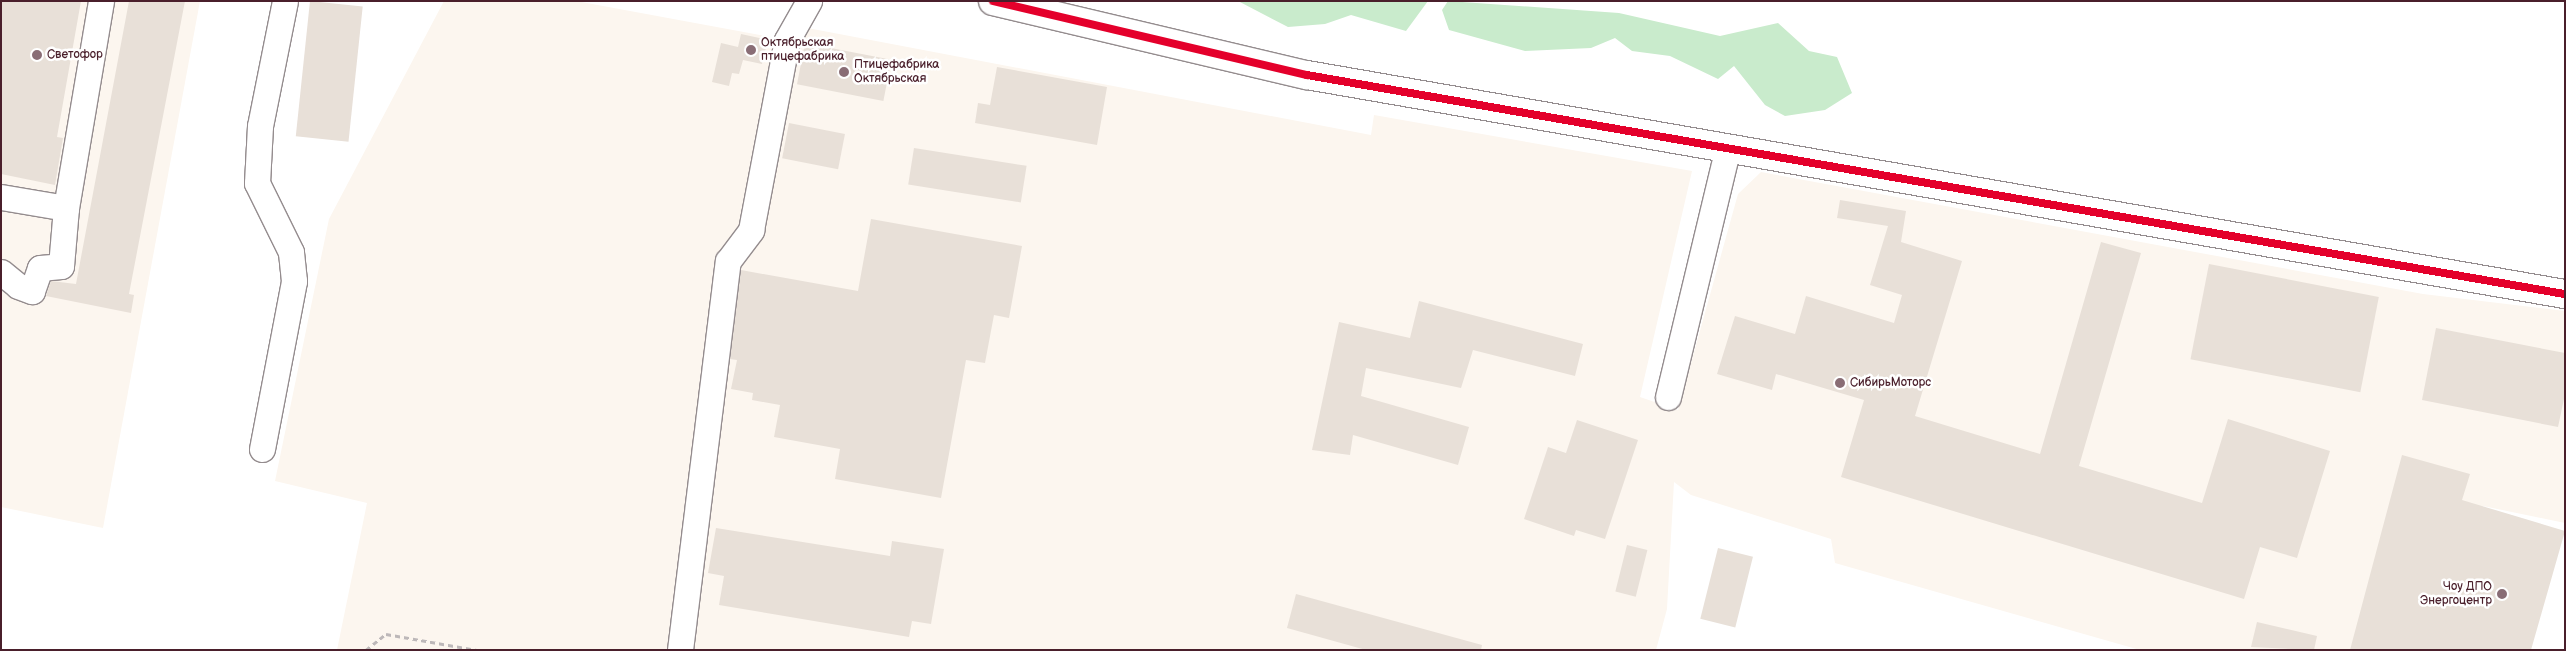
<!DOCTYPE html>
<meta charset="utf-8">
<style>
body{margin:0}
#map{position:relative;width:2566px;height:651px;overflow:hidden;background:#fff;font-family:"Balsamiq Sans",sans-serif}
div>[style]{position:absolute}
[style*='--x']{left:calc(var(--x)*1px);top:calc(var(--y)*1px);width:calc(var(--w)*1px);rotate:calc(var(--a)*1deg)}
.built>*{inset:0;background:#fcf6ef}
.green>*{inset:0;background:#c9ebcc}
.building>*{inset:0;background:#e8e0d8;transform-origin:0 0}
.path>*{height:3px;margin-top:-1.5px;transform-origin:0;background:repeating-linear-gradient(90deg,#bdb8b9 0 5px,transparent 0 9px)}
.roads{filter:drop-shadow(1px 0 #948c8e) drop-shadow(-1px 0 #948c8e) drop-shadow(0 1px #948c8e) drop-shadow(0 -1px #948c8e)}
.minor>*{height:25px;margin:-12.5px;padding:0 12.5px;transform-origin:12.5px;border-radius:12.5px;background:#fff}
.major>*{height:28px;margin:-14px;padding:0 14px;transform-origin:14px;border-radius:14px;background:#fff}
.bus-1>*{height:8px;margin:-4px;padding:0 4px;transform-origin:4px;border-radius:4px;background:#e4002b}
.dots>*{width:14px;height:14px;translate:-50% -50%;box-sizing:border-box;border:2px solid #fff;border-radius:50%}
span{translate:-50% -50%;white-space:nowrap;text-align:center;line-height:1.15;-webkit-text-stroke:5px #fff;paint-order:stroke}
.poi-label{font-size:12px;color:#4a1f2b}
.left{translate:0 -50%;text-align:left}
.right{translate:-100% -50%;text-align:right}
.frame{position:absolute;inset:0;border:2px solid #4a1f2b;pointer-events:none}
</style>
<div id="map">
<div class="built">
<div style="clip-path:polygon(1px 1px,200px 1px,103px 528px,1px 507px)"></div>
<div style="clip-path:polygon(444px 1px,576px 1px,787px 40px,797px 26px,1371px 135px,1374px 115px,1692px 171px,1640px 397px,1678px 410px,1738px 194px,1761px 172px,2423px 294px,2565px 311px,2565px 523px,2483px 506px,2437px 650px,2140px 650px,1835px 563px,1831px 539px,1691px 495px,1674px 482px,1667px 609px,1656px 650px,337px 650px,367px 503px,275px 481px,329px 219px)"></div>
</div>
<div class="green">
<div style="clip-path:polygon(1238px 1px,1428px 1px,1406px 31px,1351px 15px,1325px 24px,1288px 27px)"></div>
<div style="clip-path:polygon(1448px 1px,1619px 13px,1720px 36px,1778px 23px,1809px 51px,1837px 57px,1852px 93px,1825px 110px,1785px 116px,1765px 105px,1734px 66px,1718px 79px,1670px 56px,1632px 51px,1615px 38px,1591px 48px,1525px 51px,1449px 30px,1442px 10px)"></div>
</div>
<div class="building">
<div style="clip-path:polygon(1px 1px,81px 1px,57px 137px,63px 138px,55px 185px,1px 174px)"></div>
<div style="clip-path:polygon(129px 1px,185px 1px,129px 294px,134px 295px,131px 313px,46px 296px,51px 281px,76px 284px)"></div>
<div style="left:310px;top:1px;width:53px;height:136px;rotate:6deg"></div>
<div style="clip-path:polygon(741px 34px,768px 40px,762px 64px,743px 60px,739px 74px,732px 73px,729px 86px,712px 82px,721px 43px,738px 47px)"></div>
<div style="left:805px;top:43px;width:88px;height:42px;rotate:11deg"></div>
<div style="clip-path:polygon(997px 67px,1107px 87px,1097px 145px,975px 123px,978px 103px,990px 105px)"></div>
<div style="left:789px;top:123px;width:57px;height:36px;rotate:11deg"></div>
<div style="left:914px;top:148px;width:114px;height:37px;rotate:9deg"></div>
<div style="clip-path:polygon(1840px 200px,1906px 211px,1901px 242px,1962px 261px,1915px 416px,2040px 454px,2101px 242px,2141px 253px,2079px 466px,2202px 503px,2228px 419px,2330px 451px,2297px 558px,2260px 547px,2244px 599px,1841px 477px,1864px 400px,1776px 374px,1772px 390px,1717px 374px,1735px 316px,1795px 334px,1806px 296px,1894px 323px,1902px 295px,1870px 285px,1888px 226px,1837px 218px)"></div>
<div style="clip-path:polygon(871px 219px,1022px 246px,1009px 318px,994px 315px,985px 363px,966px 360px,941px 498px,835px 479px,840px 449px,774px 437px,780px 405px,752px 400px,753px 393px,731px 389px,737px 360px,730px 359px,741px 270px,858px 291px)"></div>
<div style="left:2209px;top:264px;width:173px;height:97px;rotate:11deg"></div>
<div style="clip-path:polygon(1419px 301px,1583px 344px,1575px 376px,1473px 350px,1461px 388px,1366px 368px,1361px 396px,1469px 427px,1458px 465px,1353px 435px,1350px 455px,1312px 450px,1339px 322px,1410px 338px)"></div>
<div style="clip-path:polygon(2436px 328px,2565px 353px,2565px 394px,2558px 427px,2422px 400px)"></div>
<div style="clip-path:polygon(1577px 420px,1638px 440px,1605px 539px,1576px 530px,1574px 536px,1524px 519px,1548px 447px,1566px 453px)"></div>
<div style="clip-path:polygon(2402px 455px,2470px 474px,2462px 500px,2565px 531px,2531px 650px,2350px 650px)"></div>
<div style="clip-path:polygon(716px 528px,890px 556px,892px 541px,944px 549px,931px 624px,912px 621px,909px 637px,719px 605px,724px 576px,708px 573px)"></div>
<div style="left:1627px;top:545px;width:21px;height:48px;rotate:14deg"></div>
<div style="left:1718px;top:548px;width:36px;height:73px;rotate:14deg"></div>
<div style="clip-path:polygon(1296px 594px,1482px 645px,1481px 650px,1366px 650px,1287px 628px)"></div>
<div style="clip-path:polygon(2257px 622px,2317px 636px,2314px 650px,2251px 647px)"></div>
</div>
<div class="path">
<div style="--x:366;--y:650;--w:26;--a:-39"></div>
<div style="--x:386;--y:634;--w:92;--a:10"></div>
</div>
<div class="roads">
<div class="minor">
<div style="--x:1;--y:197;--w:66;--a:9.6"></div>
<div style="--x:1;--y:272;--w:22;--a:39"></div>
<div style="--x:18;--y:286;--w:15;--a:20"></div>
<div style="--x:32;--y:291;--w:24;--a:-71"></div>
<div style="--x:40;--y:268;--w:21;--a:-5"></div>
<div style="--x:61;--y:266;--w:58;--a:-85.1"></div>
<div style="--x:66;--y:208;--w:210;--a:-80.4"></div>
<div style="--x:1668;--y:397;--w:256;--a:-76.5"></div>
<div style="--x:262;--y:449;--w:171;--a:-79.2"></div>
<div style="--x:294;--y:281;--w:29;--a:-96"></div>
<div style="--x:291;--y:252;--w:77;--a:-116.2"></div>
<div style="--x:257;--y:183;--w:57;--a:-87"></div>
<div style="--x:260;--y:126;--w:127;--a:-78.7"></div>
<div style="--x:680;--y:650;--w:392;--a:-83"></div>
<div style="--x:728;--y:261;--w:39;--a:-53"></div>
<div style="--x:751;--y:230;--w:193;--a:-79.3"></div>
<div style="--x:787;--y:40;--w:45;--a:-60.6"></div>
</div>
<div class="major">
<div style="--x:993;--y:1;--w:323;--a:13.3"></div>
<div style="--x:1307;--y:75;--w:1277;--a:9.88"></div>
</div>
</div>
<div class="bus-1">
<div style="--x:993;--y:1;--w:323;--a:13.3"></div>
<div style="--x:1307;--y:75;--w:1277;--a:9.88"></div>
</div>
<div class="dots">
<div style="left:751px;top:50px;background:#896d75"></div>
<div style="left:37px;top:55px;background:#896d75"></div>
<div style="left:844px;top:72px;background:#896d75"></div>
<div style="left:1840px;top:383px;background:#896d75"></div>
<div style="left:2502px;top:594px;background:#896d75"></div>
</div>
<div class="poi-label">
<span class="left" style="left:761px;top:50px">Октябрьская<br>птицефабрика</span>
<span class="left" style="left:47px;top:55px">Светофор</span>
<span class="left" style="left:854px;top:72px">Птицефабрика<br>Октябрьская</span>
<span class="left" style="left:1850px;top:383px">СибирьМоторс</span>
<span class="right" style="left:2492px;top:594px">Чоу ДПО<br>Энергоцентр</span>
</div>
<div class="frame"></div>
</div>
